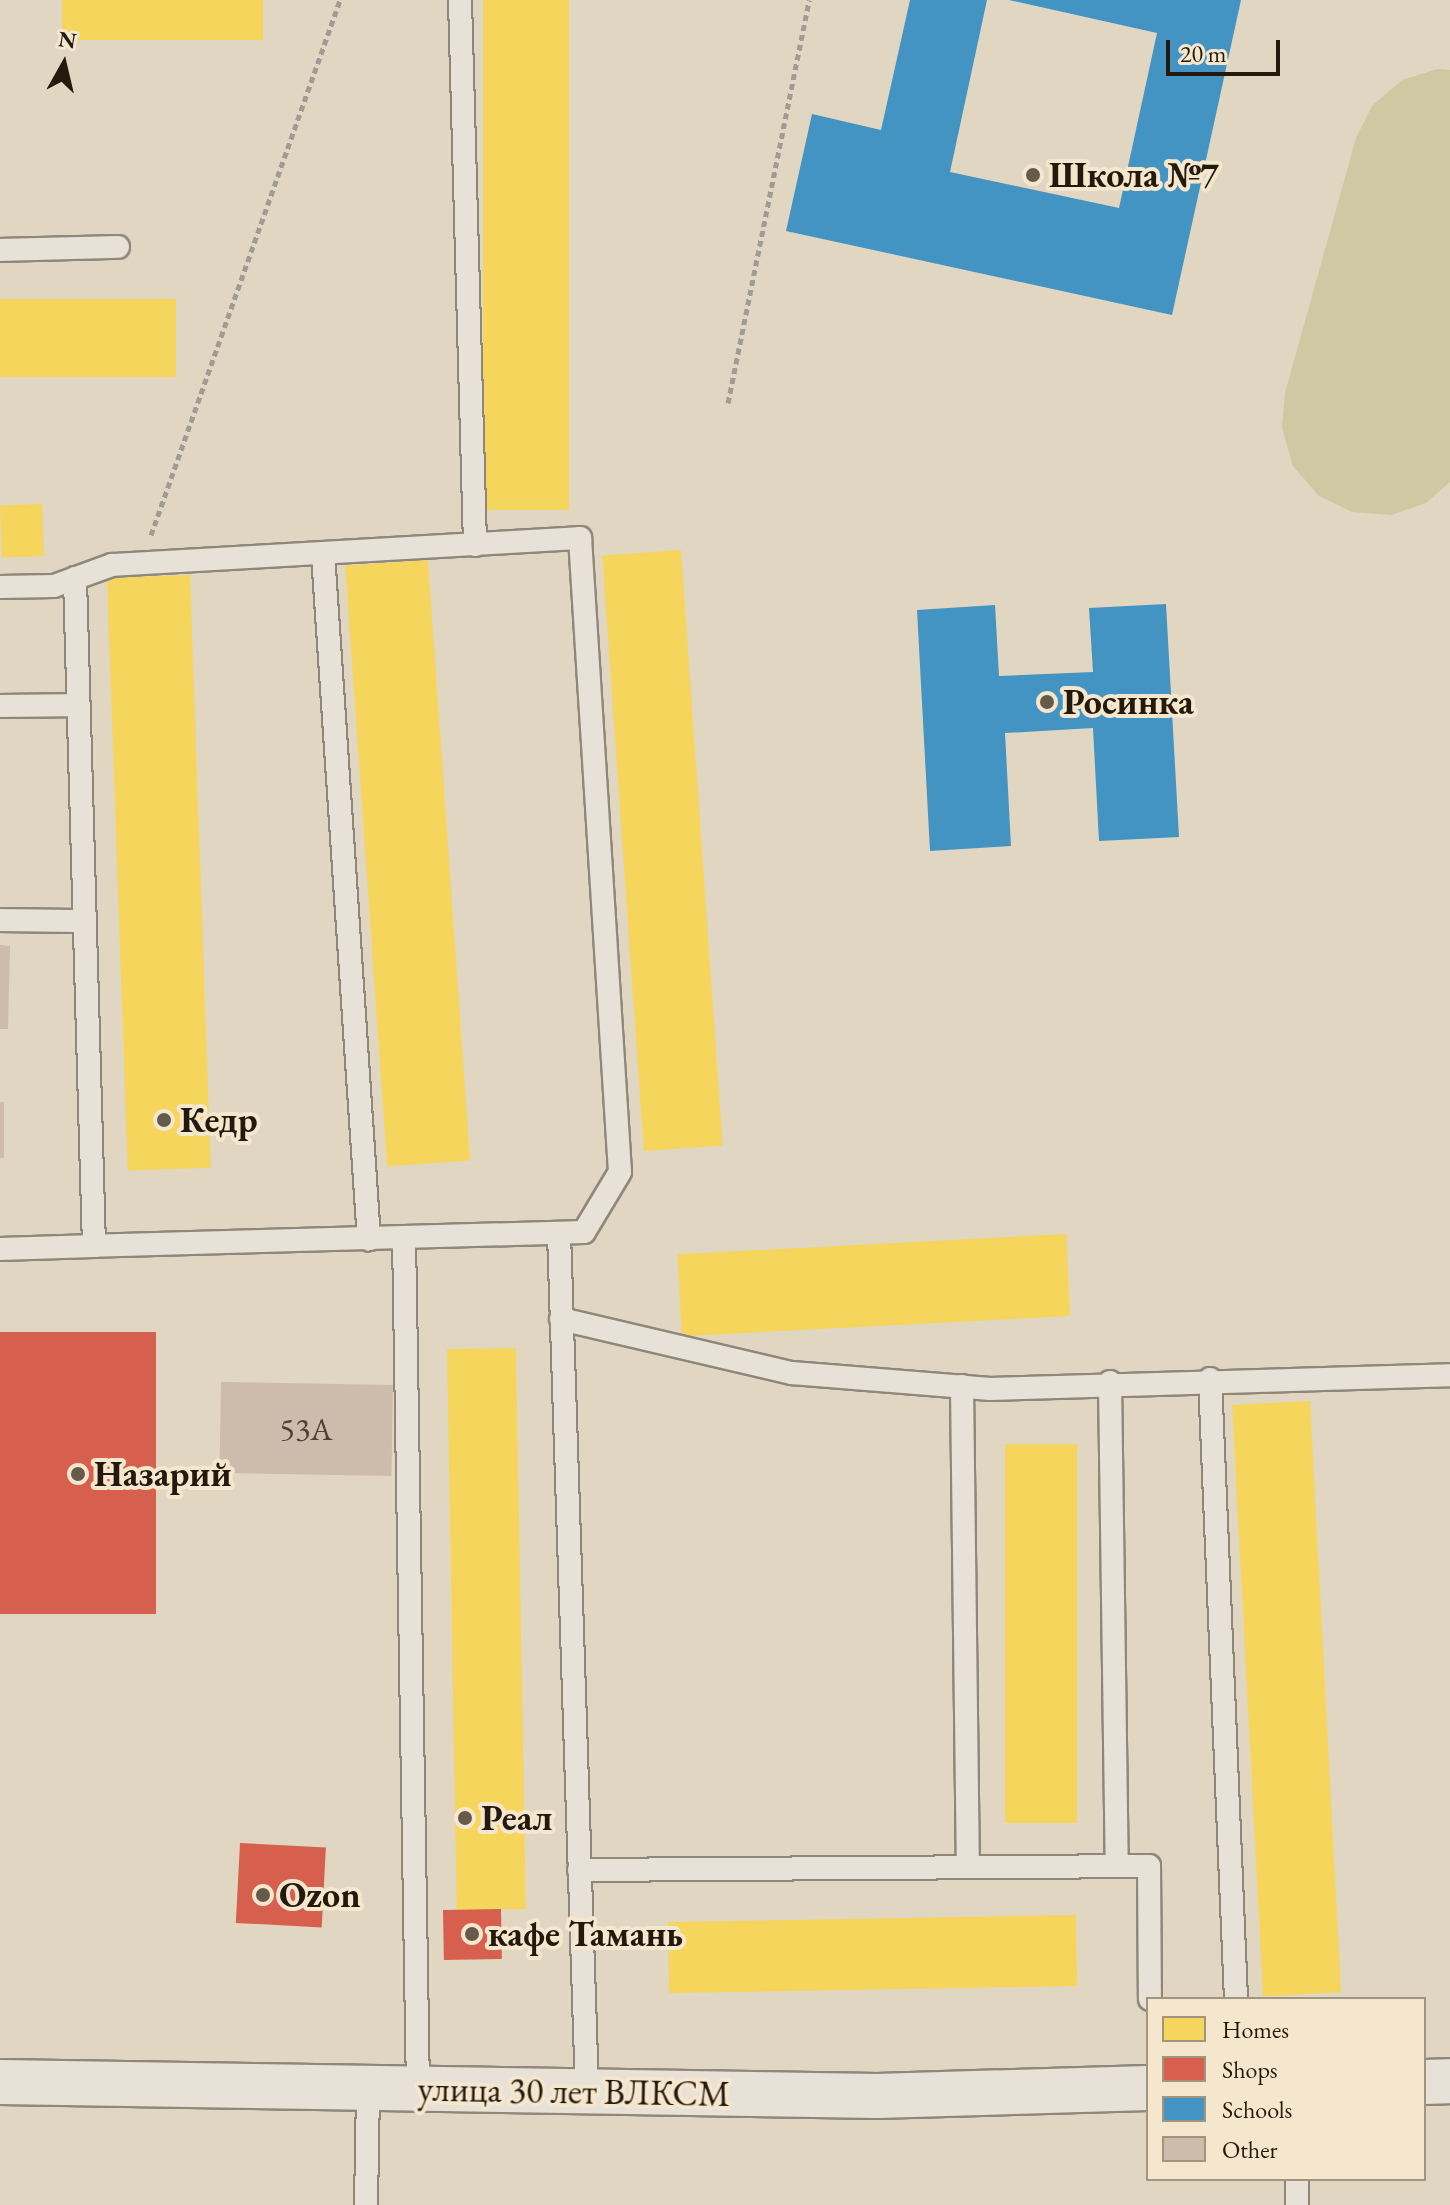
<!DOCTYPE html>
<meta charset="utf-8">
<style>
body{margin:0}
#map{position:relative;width:1450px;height:2205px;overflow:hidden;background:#e1d6c1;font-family:"EB Garamond",serif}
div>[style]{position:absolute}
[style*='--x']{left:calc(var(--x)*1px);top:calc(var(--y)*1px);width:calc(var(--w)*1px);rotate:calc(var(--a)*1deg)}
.green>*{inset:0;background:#cfc8a2}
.homes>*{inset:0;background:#f6d55c;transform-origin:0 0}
.shops>*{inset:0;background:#d6604d;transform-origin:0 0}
.schools>*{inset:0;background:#4393c3}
.building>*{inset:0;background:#cdbbac;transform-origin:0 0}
.path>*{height:5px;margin-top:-2.5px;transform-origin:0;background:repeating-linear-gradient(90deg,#a19c93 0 6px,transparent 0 10px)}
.roads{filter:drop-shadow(2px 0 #8f877a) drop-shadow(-2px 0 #8f877a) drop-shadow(0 2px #8f877a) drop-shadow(0 -2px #8f877a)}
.lane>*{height:22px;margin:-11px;padding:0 11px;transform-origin:11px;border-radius:11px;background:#e7e1d7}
.street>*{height:44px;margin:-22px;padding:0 22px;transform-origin:22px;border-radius:22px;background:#e7e1d7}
.dots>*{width:22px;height:22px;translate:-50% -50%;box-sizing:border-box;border:4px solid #f5e7ce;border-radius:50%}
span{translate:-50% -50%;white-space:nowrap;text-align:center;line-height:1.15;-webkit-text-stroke:8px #f5e7ce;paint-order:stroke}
.number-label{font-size:32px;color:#4e4234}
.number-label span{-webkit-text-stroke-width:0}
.poi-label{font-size:36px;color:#23190c;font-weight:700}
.left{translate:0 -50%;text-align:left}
.street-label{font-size:36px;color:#23190c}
.legend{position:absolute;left:1146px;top:1997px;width:280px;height:184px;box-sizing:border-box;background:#f5e7ce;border:2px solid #a19580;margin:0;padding:10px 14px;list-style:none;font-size:24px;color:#23190c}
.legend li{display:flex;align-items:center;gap:16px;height:40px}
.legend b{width:40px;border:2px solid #a19580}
.north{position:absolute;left:24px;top:24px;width:80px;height:80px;-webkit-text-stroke:6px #f5e7ce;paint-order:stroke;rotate:8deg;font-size:22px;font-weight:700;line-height:32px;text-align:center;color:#23190c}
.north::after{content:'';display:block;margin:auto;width:28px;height:36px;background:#23190c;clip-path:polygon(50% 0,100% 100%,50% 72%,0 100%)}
.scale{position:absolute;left:1166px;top:40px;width:114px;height:36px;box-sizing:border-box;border:4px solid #23190c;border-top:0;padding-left:10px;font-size:24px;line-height:28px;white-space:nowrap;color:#23190c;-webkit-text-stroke:6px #f5e7ce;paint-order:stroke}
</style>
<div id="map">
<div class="green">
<div style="clip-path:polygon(1437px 69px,1450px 70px,1450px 482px,1426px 503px,1391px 515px,1352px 512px,1319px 496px,1293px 466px,1282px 428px,1285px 393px,1356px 138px,1372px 106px,1402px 80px)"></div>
</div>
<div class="homes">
<div style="left:62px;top:0;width:201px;height:40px"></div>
<div style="left:483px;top:0;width:86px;height:510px"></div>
<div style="left:176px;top:299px;width:78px;height:176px;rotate:90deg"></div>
<div style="left:42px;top:504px;width:52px;height:42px;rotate:88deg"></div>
<div style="left:681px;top:550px;width:597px;height:79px;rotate:86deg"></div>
<div style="left:428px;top:560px;width:602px;height:83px;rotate:86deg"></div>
<div style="left:190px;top:575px;width:593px;height:83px;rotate:88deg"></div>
<div style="left:1066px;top:1234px;width:82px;height:389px;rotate:87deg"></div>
<div style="left:516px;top:1348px;width:561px;height:69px;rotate:89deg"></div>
<div style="left:1310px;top:1401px;width:592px;height:78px;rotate:87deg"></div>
<div style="left:1077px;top:1444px;width:379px;height:72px;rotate:90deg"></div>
<div style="left:1076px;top:1915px;width:71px;height:408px;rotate:89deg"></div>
</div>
<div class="shops">
<div style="left:0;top:1332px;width:156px;height:282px"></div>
<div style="left:240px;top:1843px;width:86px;height:80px;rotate:3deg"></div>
<div style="left:501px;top:1909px;width:50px;height:58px;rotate:89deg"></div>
</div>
<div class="schools">
<div style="clip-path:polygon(910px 0,987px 0,950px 172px,1119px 208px,1157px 33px,1009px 0,1241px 0,1172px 315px,786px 231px,812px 114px,881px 130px)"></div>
<div style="clip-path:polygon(1166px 604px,1179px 837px,1099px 841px,1093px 728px,1005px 733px,1011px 846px,930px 851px,917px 610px,995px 605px,999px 676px,1093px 672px,1089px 608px)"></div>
</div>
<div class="building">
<div style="clip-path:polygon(0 945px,10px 946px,8px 1029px,0 1029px)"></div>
<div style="left:0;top:1102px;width:4px;height:56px"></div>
<div style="left:221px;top:1382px;width:172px;height:91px;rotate:1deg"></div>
</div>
<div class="path">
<div style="--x:728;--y:403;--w:411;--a:-78.6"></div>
<div style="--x:151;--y:535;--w:567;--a:-70.54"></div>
</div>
<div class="roads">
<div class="lane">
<div style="--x:460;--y:0;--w:545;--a:88.42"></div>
<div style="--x:0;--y:250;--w:118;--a:-1.5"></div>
<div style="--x:323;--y:554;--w:687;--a:86.16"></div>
<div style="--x:0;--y:587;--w:54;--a:-1.1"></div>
<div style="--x:54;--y:586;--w:62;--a:-19.9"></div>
<div style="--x:112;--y:565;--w:469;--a:-3.3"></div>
<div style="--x:580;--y:538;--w:635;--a:86.39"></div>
<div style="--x:620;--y:1172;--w:70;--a:121"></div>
<div style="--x:584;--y:1232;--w:490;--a:178.4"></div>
<div style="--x:0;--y:706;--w:78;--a:-0.7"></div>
<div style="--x:0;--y:920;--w:85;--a:0.7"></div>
<div style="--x:559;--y:1233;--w:858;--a:88.13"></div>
<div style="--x:404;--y:1237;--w:852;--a:89.06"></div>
<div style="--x:0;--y:1249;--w:94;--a:-1.8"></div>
<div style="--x:94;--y:1246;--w:668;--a:-91.63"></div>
<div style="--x:561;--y:1319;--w:237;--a:13.2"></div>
<div style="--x:792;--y:1373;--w:199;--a:4.6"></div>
<div style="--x:990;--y:1389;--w:460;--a:-1.7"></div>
<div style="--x:1210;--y:1379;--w:621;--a:87.6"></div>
<div style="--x:1110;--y:1382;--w:484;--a:89.2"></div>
<div style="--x:962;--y:1386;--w:481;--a:89.3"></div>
<div style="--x:579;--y:1870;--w:570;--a:-0.4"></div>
<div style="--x:1149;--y:1866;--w:133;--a:89.6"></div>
<div style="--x:366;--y:2205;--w:117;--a:-89"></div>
<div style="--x:1297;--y:2205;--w:26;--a:-90"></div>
</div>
<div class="street">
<div style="--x:0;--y:2082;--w:877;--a:0.91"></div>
<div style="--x:877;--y:2096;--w:271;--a:-1.7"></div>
<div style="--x:1424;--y:2082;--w:26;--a:-2"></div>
</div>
</div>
<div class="dots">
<div style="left:1033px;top:175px;background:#665b4b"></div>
<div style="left:1047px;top:702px;background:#665b4b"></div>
<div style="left:164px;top:1120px;background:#665b4b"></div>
<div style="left:78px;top:1474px;background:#665b4b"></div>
<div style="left:465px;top:1818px;background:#665b4b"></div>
<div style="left:263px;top:1895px;background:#665b4b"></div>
<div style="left:472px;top:1934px;background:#665b4b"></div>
</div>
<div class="number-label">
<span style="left:306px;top:1429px">53А</span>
</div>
<div class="poi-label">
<span class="left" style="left:1049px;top:175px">Школа №7</span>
<span class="left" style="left:1063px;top:702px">Росинка</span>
<span class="left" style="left:180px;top:1120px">Кедр</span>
<span class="left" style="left:94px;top:1474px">Назарий</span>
<span class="left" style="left:481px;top:1818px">Реал</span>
<span class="left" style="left:279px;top:1895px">Ozon</span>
<span class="left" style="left:488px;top:1934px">кафе Тамань</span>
</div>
<div class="street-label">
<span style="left:574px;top:2091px;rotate:1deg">улица 30 лет ВЛКСМ</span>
</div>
<ul class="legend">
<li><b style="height:22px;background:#f6d55c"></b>Homes</li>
<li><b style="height:22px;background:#d6604d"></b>Shops</li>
<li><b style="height:22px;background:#4393c3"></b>Schools</li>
<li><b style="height:22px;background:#cdbbac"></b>Other</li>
</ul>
<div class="north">N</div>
<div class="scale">20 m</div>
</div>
